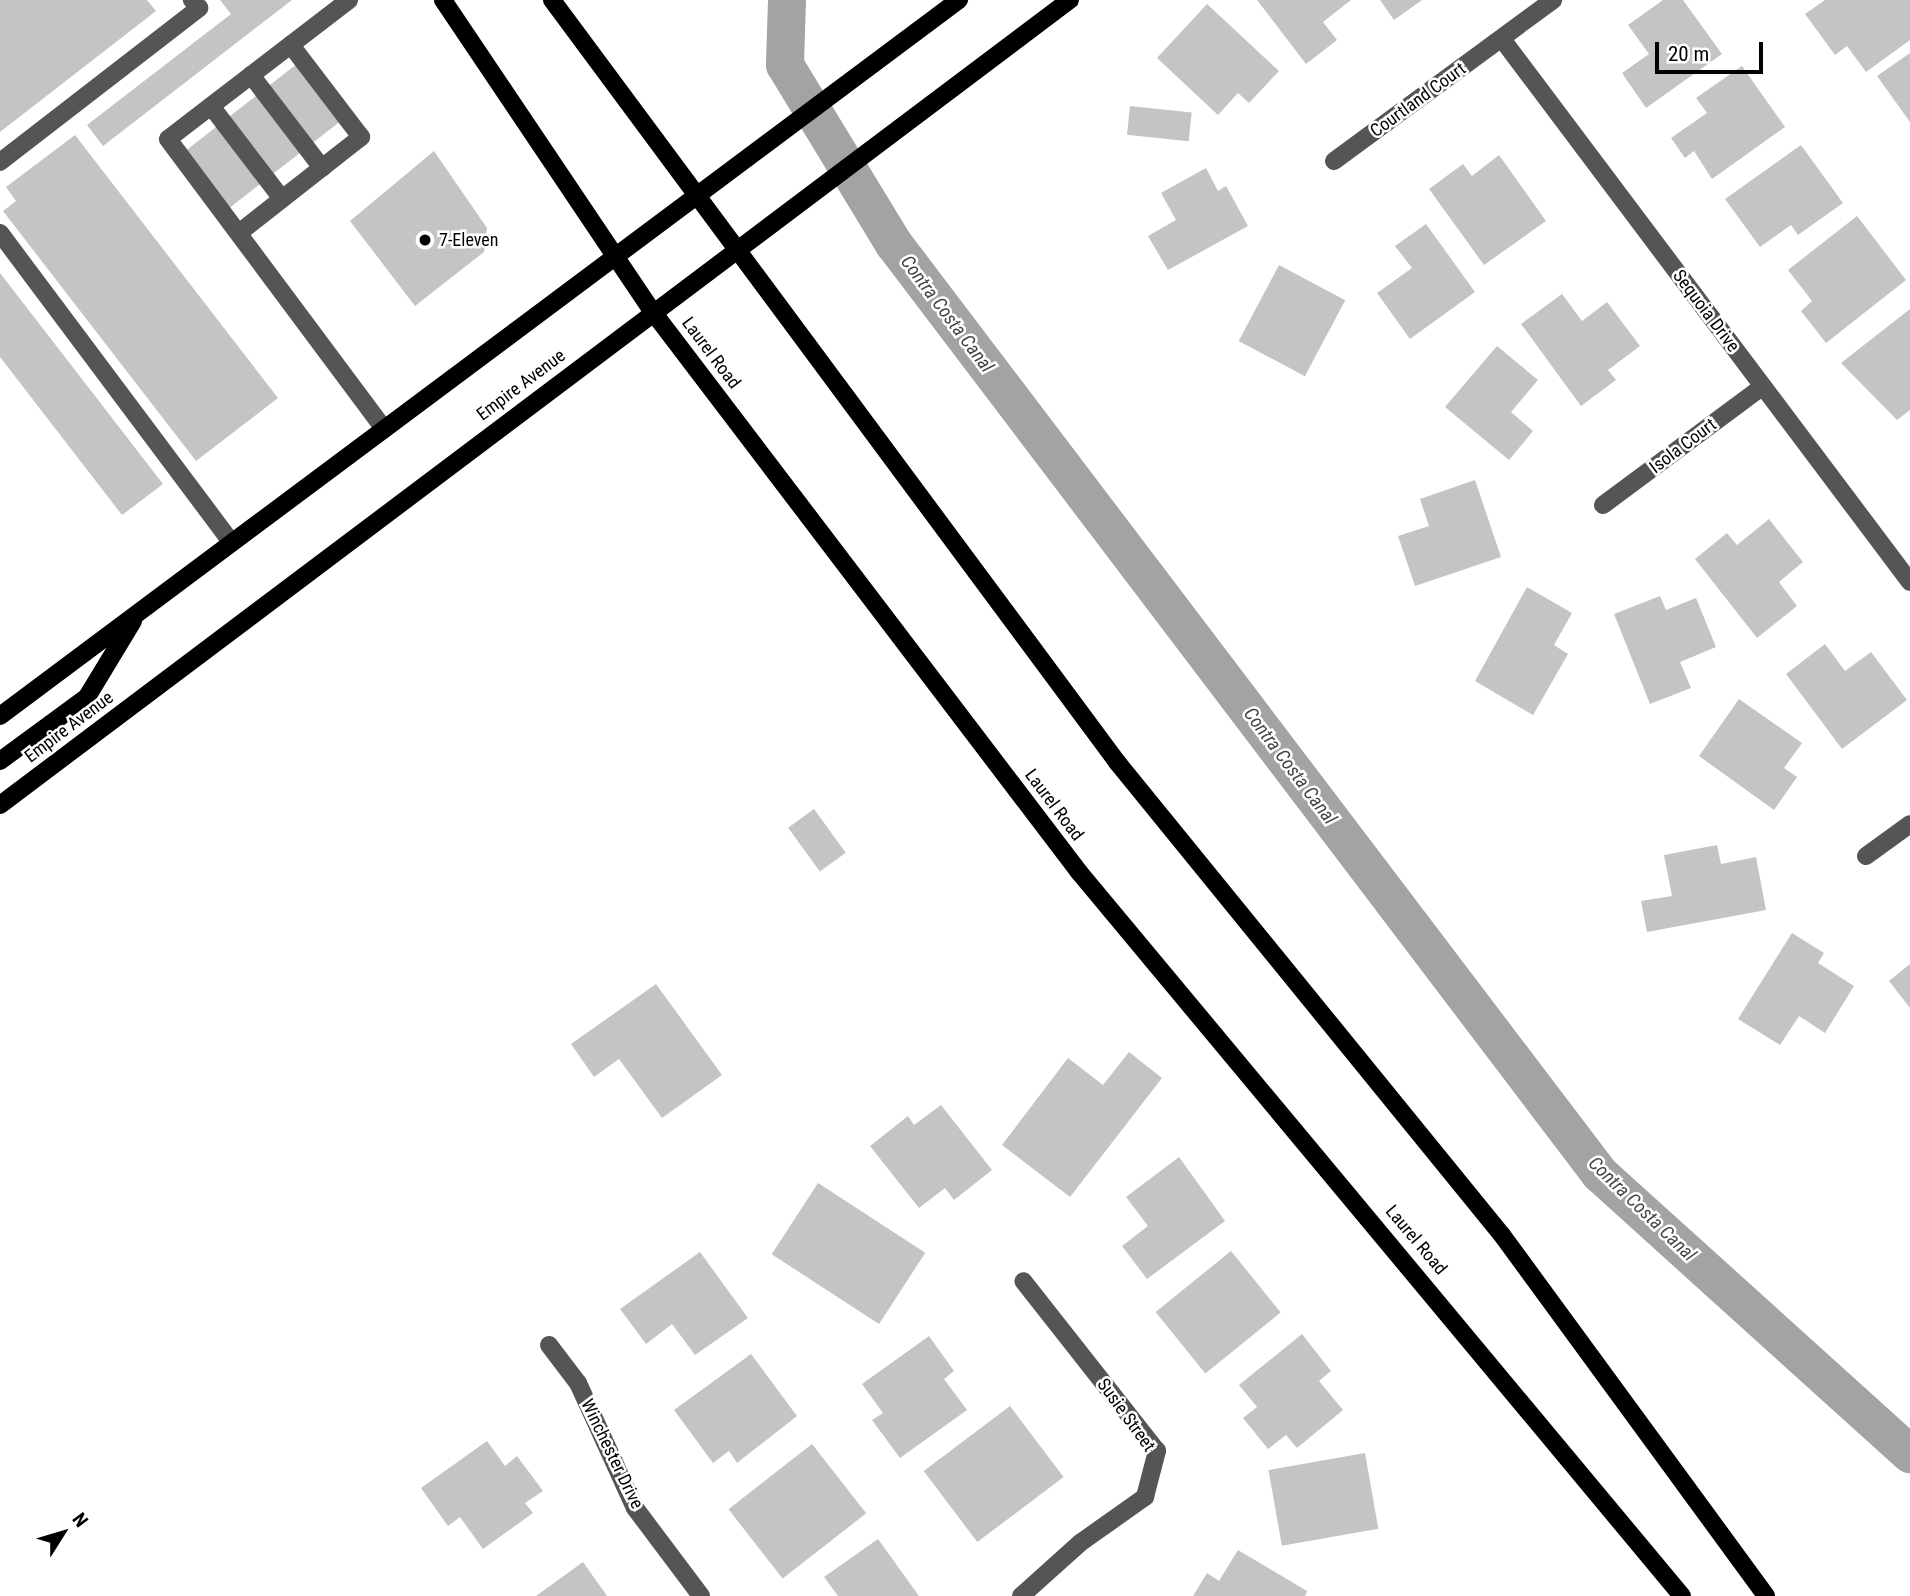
<!DOCTYPE html>
<style>
body{margin:0}
#map{position:relative;width:1910px;height:1596px;overflow:hidden;background:#fff;font-family:"Roboto Condensed",sans-serif}
div>[style]{position:absolute}
[style*='--x']{left:calc(var(--x)*1px);top:calc(var(--y)*1px);width:calc(var(--w)*1px);rotate:calc(var(--a)*1deg)}
.canal>*{height:38px;margin:-19px;padding:0 19px;transform-origin:19px;border-radius:19px;background:#a3a3a3}
.building>*{inset:0;background:#c4c4c4;transform-origin:0 0}
.minor>*{height:18px;margin:-9px;padding:0 9px;transform-origin:9px;border-radius:9px;background:#555}
.major>*{height:18px;margin:-9px;padding:0 9px;transform-origin:9px;border-radius:9px;background:#000}
.dots>*{width:19px;height:19px;translate:-50% -50%;box-sizing:border-box;border:4px solid #fff;border-radius:50%}
span{translate:-50% -50%;white-space:nowrap;text-align:center;line-height:1.15;-webkit-text-stroke:5px #fff;paint-order:stroke}
.street-label{font-size:18px;color:#000}
.poi-label{font-size:18px;color:#000}
.left{translate:0 -50%;text-align:left}
.water-label{font-size:19px;color:#444;font-style:italic}
.north{position:absolute;left:28px;top:1498px;width:70px;height:70px;-webkit-text-stroke:5px #fff;paint-order:stroke;rotate:53deg;font-size:19px;font-weight:700;line-height:28px;text-align:center;color:#000}
.north::after{content:'';display:block;margin:auto;width:24px;height:32px;background:#000;clip-path:polygon(50% 0,100% 100%,50% 72%,0 100%)}
.scale{position:absolute;left:1655px;top:42px;width:108px;height:32px;box-sizing:border-box;border:4px solid #000;border-top:0;padding-left:9px;font-size:21px;line-height:24px;white-space:nowrap;color:#000;-webkit-text-stroke:5px #fff;paint-order:stroke}
</style>
<div id="map">
<div class="canal">
<div style="--x:787;--y:0;--w:65;--a:91.8"></div>
<div style="--x:785;--y:65;--w:210;--a:58.7"></div>
<div style="--x:894;--y:244;--w:1168;--a:52.8"></div>
<div style="--x:1600;--y:1174;--w:418;--a:42.1"></div>
</div>
<div class="building">
<div style="clip-path:polygon(0 0,147px 0,156px 11px,0 132px)"></div>
<div style="clip-path:polygon(220px 0,292px 0,103px 146px,87px 125px,231px 14px)"></div>
<div style="clip-path:polygon(1257px 0,1351px 0,1323px 22px,1337px 40px,1306px 64px)"></div>
<div style="clip-path:polygon(1380px 0,1422px 0,1394px 20px)"></div>
<div style="clip-path:polygon(1663px 0,1683px 0,1722px 54px,1646px 108px,1622px 73px,1649px 54px,1628px 25px)"></div>
<div style="clip-path:polygon(1825px 0,1910px 0,1910px 40px,1866px 72px,1847px 46px,1835px 55px,1805px 14px)"></div>
<div style="clip-path:polygon(1207px 4px,1279px 71px,1249px 103px,1238px 93px,1218px 115px,1157px 58px)"></div>
<div style="clip-path:polygon(1910px 53px,1910px 122px,1877px 76px)"></div>
<div style="left:298px;top:63px;width:72px;height:145px;rotate:52deg"></div>
<div style="clip-path:polygon(1742px 66px,1785px 127px,1712px 179px,1694px 151px,1685px 158px,1671px 138px,1707px 113px,1696px 98px)"></div>
<div style="left:1130px;top:106px;width:62px;height:29px;rotate:6deg"></div>
<div style="clip-path:polygon(75px 135px,278px 398px,196px 461px,3px 211px,16px 201px,6px 187px)"></div>
<div style="clip-path:polygon(1801px 145px,1843px 203px,1798px 235px,1791px 225px,1760px 247px,1725px 199px)"></div>
<div style="clip-path:polygon(434px 151px,487px 228px,484px 252px,415px 306px,350px 221px)"></div>
<div style="clip-path:polygon(1499px 155px,1546px 221px,1484px 265px,1429px 189px,1463px 164px,1472px 176px)"></div>
<div style="clip-path:polygon(1206px 168px,1218px 191px,1226px 186px,1248px 226px,1168px 270px,1148px 236px,1176px 220px,1161px 193px)"></div>
<div style="clip-path:polygon(1857px 216px,1906px 280px,1826px 343px,1801px 311px,1812px 301px,1788px 270px)"></div>
<div style="clip-path:polygon(1426px 224px,1475px 292px,1410px 339px,1377px 293px,1412px 268px,1395px 246px)"></div>
<div style="left:1279px;top:265px;width:75px;height:86px;rotate:28deg"></div>
<div style="clip-path:polygon(0 273px,163px 484px,122px 515px,0 357px)"></div>
<div style="clip-path:polygon(1562px 294px,1582px 321px,1607px 302px,1640px 346px,1608px 370px,1616px 380px,1581px 406px,1521px 324px)"></div>
<div style="clip-path:polygon(1910px 309px,1910px 410px,1897px 420px,1841px 363px)"></div>
<div style="clip-path:polygon(1497px 346px,1538px 380px,1511px 412px,1533px 431px,1509px 460px,1445px 407px)"></div>
<div style="clip-path:polygon(1475px 480px,1501px 557px,1415px 586px,1398px 536px,1429px 526px,1420px 499px)"></div>
<div style="clip-path:polygon(1769px 519px,1803px 562px,1779px 582px,1797px 606px,1757px 638px,1695px 559px,1727px 533px,1737px 545px)"></div>
<div style="clip-path:polygon(1527px 587px,1572px 613px,1554px 645px,1568px 654px,1533px 715px,1475px 681px)"></div>
<div style="clip-path:polygon(1660px 596px,1666px 610px,1696px 598px,1716px 647px,1680px 662px,1691px 688px,1650px 704px,1614px 614px)"></div>
<div style="clip-path:polygon(1825px 644px,1845px 671px,1871px 652px,1907px 700px,1842px 749px,1786px 674px)"></div>
<div style="clip-path:polygon(1739px 699px,1802px 743px,1784px 768px,1797px 777px,1774px 810px,1699px 756px)"></div>
<div style="left:814px;top:809px;width:54px;height:32px;rotate:54deg"></div>
<div style="clip-path:polygon(1717px 845px,1721px 864px,1756px 857px,1766px 910px,1647px 932px,1641px 901px,1672px 896px,1664px 855px)"></div>
<div style="clip-path:polygon(1792px 933px,1824px 953px,1818px 963px,1854px 986px,1825px 1033px,1799px 1016px,1780px 1045px,1738px 1019px)"></div>
<div style="clip-path:polygon(1910px 964px,1910px 1008px,1889px 981px)"></div>
<div style="clip-path:polygon(656px 984px,722px 1075px,662px 1118px,619px 1059px,594px 1077px,571px 1044px)"></div>
<div style="clip-path:polygon(1129px 1052px,1162px 1078px,1070px 1197px,1002px 1145px,1068px 1058px,1103px 1085px)"></div>
<div style="clip-path:polygon(941px 1105px,992px 1170px,954px 1200px,945px 1188px,919px 1208px,870px 1146px,908px 1116px,914px 1125px)"></div>
<div style="clip-path:polygon(1179px 1157px,1225px 1221px,1147px 1279px,1122px 1246px,1148px 1226px,1126px 1197px)"></div>
<div style="left:818px;top:1183px;width:128px;height:85px;rotate:33deg"></div>
<div style="left:1231px;top:1251px;width:79px;height:97px;rotate:51deg"></div>
<div style="clip-path:polygon(700px 1252px,748px 1318px,695px 1355px,672px 1324px,646px 1344px,620px 1309px)"></div>
<div style="clip-path:polygon(1302px 1334px,1331px 1371px,1319px 1381px,1343px 1410px,1297px 1448px,1286px 1435px,1268px 1449px,1243px 1418px,1257px 1407px,1239px 1385px)"></div>
<div style="clip-path:polygon(929px 1336px,954px 1371px,944px 1379px,967px 1410px,900px 1458px,872px 1420px,883px 1413px,862px 1384px)"></div>
<div style="clip-path:polygon(751px 1354px,797px 1416px,737px 1463px,729px 1451px,713px 1463px,674px 1410px)"></div>
<div style="left:1010px;top:1406px;width:89px;height:108px;rotate:53deg"></div>
<div style="clip-path:polygon(487px 1441px,505px 1466px,517px 1456px,543px 1491px,525px 1503px,533px 1513px,483px 1549px,460px 1517px,448px 1526px,421px 1488px)"></div>
<div style="left:812px;top:1444px;width:88px;height:106px;rotate:52deg"></div>
<div style="left:1365px;top:1453px;width:77px;height:98px;rotate:80deg"></div>
<div style="clip-path:polygon(878px 1539px,919px 1596px,838px 1596px,824px 1577px)"></div>
<div style="clip-path:polygon(1238px 1550px,1307px 1591px,1305px 1596px,1193px 1596px,1207px 1573px,1219px 1581px)"></div>
<div style="clip-path:polygon(583px 1562px,607px 1596px,536px 1596px)"></div>
</div>
<div class="minor">
<div style="--x:349;--y:0;--w:228;--a:142.5"></div>
<div style="--x:168;--y:139;--w:359;--a:53.3"></div>
<div style="--x:1502;--y:39;--w:679;--a:53.08"></div>
<div style="--x:251;--y:75;--w:117;--a:52.6"></div>
<div style="--x:211;--y:106;--w:117;--a:52.6"></div>
<div style="--x:1334;--y:161;--w:272;--a:-36.3"></div>
<div style="--x:0;--y:162;--w:252;--a:-37.7"></div>
<div style="--x:199;--y:8;--w:11;--a:-131"></div>
<div style="--x:240;--y:232;--w:154;--a:-38.1"></div>
<div style="--x:361;--y:137;--w:116;--a:-127.3"></div>
<div style="--x:0;--y:233;--w:386;--a:53.2"></div>
<div style="--x:1603;--y:505;--w:199;--a:-36.6"></div>
<div style="--x:1866;--y:856;--w:54;--a:-36"></div>
<div style="--x:549;--y:1345;--w:48;--a:52.7"></div>
<div style="--x:578;--y:1383;--w:137;--a:65.5"></div>
<div style="--x:635;--y:1508;--w:110;--a:53.1"></div>
<div style="--x:1021;--y:1596;--w:79;--a:-41.9"></div>
<div style="--x:1080;--y:1543;--w:80;--a:-35.3"></div>
<div style="--x:1145;--y:1497;--w:48;--a:-75.4"></div>
<div style="--x:1157;--y:1451;--w:216;--a:-128.2"></div>
</div>
<div class="major">
<div style="--x:443;--y:0;--w:376;--a:56.1"></div>
<div style="--x:653;--y:312;--w:704;--a:52.74"></div>
<div style="--x:1079;--y:872;--w:942;--a:50.21"></div>
<div style="--x:552;--y:0;--w:949;--a:53.44"></div>
<div style="--x:1117;--y:762;--w:610;--a:50.86"></div>
<div style="--x:1502;--y:1235;--w:447;--a:53.8"></div>
<div style="--x:0;--y:716;--w:1197;--a:-36.75"></div>
<div style="--x:0;--y:761;--w:108;--a:-36.3"></div>
<div style="--x:87;--y:697;--w:89;--a:-58.8"></div>
<div style="--x:0;--y:805;--w:1339;--a:-36.96"></div>
</div>
<div class="dots">
<div style="left:425px;top:240px;background:#000"></div>
</div>
<div class="street-label">
<span style="left:1418px;top:100px;rotate:-36deg">Courtland Court</span>
<span style="left:1706px;top:311px;rotate:53deg">Sequoia Drive</span>
<span style="left:711px;top:353px;rotate:53deg">Laurel Road</span>
<span style="left:521px;top:385px;rotate:-37deg">Empire Avenue</span>
<span style="left:1683px;top:446px;rotate:-37deg">Isola Court</span>
<span style="left:69px;top:727px;rotate:-37deg">Empire Avenue</span>
<span style="left:1054px;top:805px;rotate:53deg">Laurel Road</span>
<span style="left:1416px;top:1240px;rotate:50deg">Laurel Road</span>
<span style="left:1126px;top:1415px;rotate:54deg">Susie Street</span>
<span style="left:612px;top:1454px;rotate:64deg">Winchester Drive</span>
</div>
<div class="poi-label">
<span class="left" style="left:439px;top:240px">7-Eleven</span>
</div>
<div class="water-label">
<span style="left:947px;top:314px;rotate:53deg">Contra Costa Canal</span>
<span style="left:1290px;top:766px;rotate:53deg">Contra Costa Canal</span>
<span style="left:1642px;top:1209px;rotate:44deg">Contra Costa Canal</span>
</div>
<div class="north">N</div>
<div class="scale">20 m</div>
</div>
